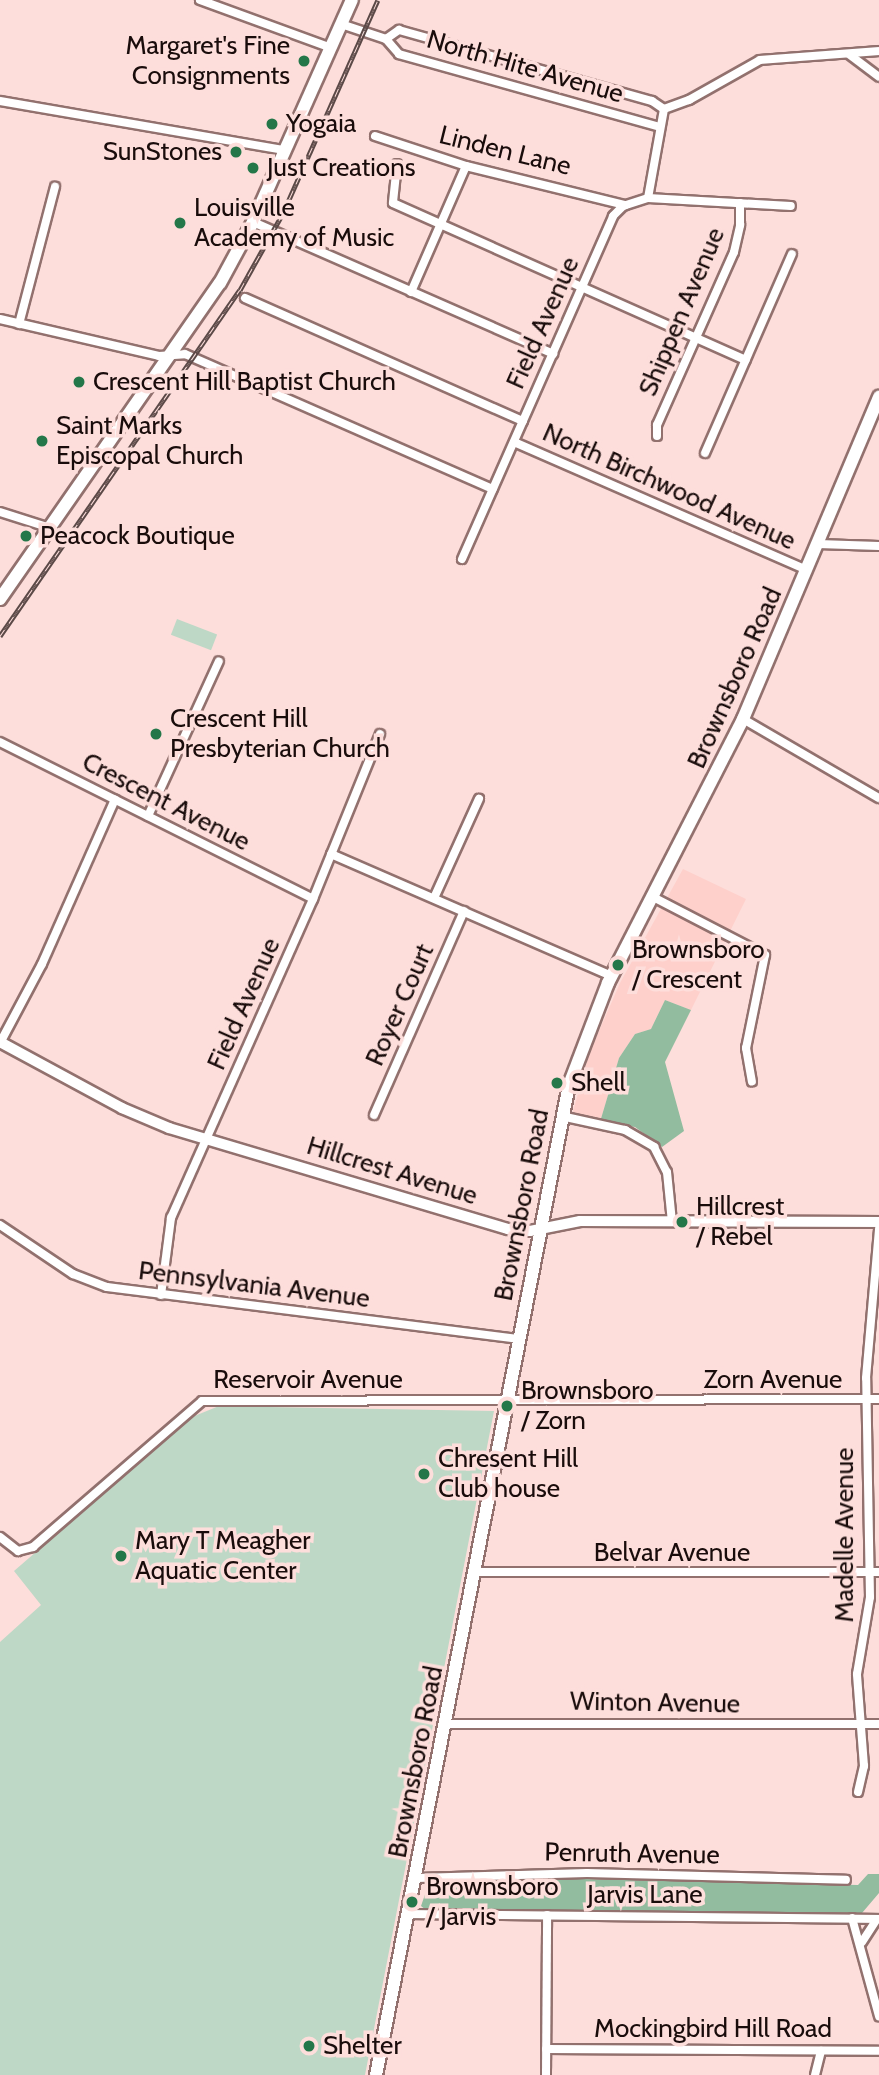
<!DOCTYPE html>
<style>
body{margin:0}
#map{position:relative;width:879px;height:2075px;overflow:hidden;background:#fddedb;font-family:Cabin,sans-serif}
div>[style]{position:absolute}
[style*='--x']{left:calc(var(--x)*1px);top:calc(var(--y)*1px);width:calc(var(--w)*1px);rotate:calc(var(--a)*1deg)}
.built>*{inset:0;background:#fed0cb}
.green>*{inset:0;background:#bed8c6;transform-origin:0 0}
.forest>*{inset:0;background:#92bc9f}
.roads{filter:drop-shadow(2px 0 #92716e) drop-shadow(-2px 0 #92716e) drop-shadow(0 2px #92716e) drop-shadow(0 -2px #92716e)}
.minor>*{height:8px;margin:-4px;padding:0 4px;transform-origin:4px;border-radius:4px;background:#fff}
.secondary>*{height:10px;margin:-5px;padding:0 5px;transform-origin:5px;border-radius:5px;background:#fff}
.primary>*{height:12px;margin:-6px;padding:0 6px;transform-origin:6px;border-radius:6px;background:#fff}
.rail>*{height:5px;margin-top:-2.5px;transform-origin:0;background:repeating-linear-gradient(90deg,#fddedb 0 8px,#5b4947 0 16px);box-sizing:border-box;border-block:2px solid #5b4947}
.dots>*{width:19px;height:19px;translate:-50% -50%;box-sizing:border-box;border:4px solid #fddedb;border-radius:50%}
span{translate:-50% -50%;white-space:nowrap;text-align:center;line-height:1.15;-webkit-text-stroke:7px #fddedb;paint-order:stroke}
.poi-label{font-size:26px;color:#190c0b}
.right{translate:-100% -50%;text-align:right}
.left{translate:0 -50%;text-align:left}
.street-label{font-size:26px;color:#190c0b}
</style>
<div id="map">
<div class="built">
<div style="clip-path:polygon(683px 869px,746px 899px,691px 1010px,665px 1000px,651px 1029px,635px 1034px,619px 1058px,600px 1122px,572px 1115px,589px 1054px,620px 983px)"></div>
</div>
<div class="green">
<div style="left:177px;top:619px;width:43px;height:17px;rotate:21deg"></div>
<div style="clip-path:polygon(219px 1406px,494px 1411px,365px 2075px,0 2075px,0 1642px,41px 1605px,14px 1571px,192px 1417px)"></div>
</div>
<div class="forest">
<div style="clip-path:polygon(665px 1000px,691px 1010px,665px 1062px,684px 1131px,662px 1147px,635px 1127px,600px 1122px,619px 1058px,635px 1034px,651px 1029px)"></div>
<div style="clip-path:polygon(868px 1874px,879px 1874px,879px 1893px,862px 1913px,426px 1910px,421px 1906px,430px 1880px,538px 1878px,858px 1885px)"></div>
</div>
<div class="roads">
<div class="minor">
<div style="--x:200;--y:0;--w:140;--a:20.1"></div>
<div style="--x:341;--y:24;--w:47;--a:18.4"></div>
<div style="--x:850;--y:55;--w:36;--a:37"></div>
<div style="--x:0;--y:101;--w:289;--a:9.8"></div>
<div style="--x:660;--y:127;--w:271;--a:-164.4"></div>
<div style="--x:399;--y:54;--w:20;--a:-131"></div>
<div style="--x:386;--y:39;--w:16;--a:-35"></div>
<div style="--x:399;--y:30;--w:263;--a:15.7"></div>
<div style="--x:652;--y:101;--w:14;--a:34"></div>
<div style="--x:375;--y:136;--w:96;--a:18.2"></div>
<div style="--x:466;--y:166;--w:164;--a:13.8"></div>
<div style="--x:397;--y:164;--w:39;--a:96"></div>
<div style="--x:393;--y:203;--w:386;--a:24"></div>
<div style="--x:648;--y:198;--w:143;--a:3.2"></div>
<div style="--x:253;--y:222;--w:328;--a:23.7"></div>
<div style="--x:411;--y:292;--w:137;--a:-66.4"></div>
<div style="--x:245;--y:298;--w:304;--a:23.9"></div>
<div style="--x:0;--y:319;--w:163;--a:13.1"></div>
<div style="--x:159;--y:356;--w:26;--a:-4"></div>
<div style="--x:185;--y:354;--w:336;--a:23.7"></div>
<div style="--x:19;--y:324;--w:142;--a:-75.3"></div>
<div style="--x:657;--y:436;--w:11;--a:-90"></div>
<div style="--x:657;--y:425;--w:189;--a:-66"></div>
<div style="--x:734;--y:252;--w:28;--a:-77"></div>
<div style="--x:740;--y:225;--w:22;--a:-90"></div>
<div style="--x:514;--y:442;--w:320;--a:23.6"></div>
<div style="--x:705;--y:453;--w:217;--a:-66.4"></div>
<div style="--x:0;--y:512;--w:52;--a:17.7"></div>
<div style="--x:818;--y:544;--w:61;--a:1.9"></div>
<div style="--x:462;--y:559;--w:375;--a:-66.2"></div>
<div style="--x:613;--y:216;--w:14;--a:-45"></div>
<div style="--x:623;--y:206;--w:26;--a:-18"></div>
<div style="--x:648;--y:198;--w:90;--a:-79.8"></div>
<div style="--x:664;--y:109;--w:27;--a:-20"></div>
<div style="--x:689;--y:100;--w:81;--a:-29.4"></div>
<div style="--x:760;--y:60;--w:119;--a:-4.3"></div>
<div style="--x:743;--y:719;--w:157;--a:30.2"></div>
<div style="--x:0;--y:742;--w:350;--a:26.6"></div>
<div style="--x:148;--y:816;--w:170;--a:-65.4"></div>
<div style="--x:331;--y:854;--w:306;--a:23.5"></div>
<div style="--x:434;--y:898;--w:109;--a:-65.6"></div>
<div style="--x:655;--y:898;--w:124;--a:27.4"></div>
<div style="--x:765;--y:955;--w:95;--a:101.5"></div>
<div style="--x:746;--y:1048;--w:34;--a:80"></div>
<div style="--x:0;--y:1043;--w:89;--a:-62"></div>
<div style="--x:42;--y:964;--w:180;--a:-66.1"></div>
<div style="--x:374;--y:1115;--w:223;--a:-66.2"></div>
<div style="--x:561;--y:1116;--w:66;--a:12.3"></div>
<div style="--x:625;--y:1130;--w:34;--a:30"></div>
<div style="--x:654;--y:1147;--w:28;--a:63"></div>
<div style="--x:667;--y:1172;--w:50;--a:84.3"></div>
<div style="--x:0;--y:1225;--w:88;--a:33.9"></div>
<div style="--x:73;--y:1274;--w:36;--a:21"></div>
<div style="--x:107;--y:1287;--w:416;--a:7.2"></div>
<div style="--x:161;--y:1295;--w:78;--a:-82.6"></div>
<div style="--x:171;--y:1218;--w:349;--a:-66"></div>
<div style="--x:313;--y:899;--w:178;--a:-67.9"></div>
<div style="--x:0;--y:1537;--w:23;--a:38"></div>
<div style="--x:18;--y:1551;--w:16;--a:-15"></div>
<div style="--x:33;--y:1547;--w:223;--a:-40.8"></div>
<div style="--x:202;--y:1401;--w:677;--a:-0.17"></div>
<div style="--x:476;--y:1572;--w:403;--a:0"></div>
<div style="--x:446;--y:1724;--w:433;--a:0"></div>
<div style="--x:858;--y:1792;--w:27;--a:-77"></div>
<div style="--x:864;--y:1766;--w:92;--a:-94.4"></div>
<div style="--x:857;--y:1674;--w:78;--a:-80.4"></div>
<div style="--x:870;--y:1597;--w:219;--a:-91"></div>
<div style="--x:866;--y:1378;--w:150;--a:-85"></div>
<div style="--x:417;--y:1878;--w:170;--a:-1.7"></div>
<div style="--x:587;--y:1873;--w:259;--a:1.5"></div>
<div style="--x:410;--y:1914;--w:469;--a:0.6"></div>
<div style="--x:852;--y:1918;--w:102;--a:74.6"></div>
<div style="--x:862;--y:1942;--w:27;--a:-57"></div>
<div style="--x:546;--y:2049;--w:333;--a:0.3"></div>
<div style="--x:546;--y:2075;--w:160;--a:-89.6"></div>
<div style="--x:815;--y:2075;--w:25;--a:-76"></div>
</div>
<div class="secondary">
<div style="--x:0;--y:1042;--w:139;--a:28.4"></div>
<div style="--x:122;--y:1108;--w:51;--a:23.1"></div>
<div style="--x:169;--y:1128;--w:354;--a:16.6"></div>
<div style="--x:508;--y:1229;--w:22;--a:5"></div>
<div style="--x:530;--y:1231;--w:51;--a:-11.3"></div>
<div style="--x:580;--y:1221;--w:299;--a:0.2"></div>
</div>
<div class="primary">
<div style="--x:0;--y:599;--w:385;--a:-55.2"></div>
<div style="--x:220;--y:283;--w:69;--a:-61.6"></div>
<div style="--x:253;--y:222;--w:243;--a:-66"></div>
<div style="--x:376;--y:2075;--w:1009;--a:-78.97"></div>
<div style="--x:569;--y:1085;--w:109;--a:-69.1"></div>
<div style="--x:608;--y:983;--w:297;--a:-62.9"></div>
<div style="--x:743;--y:719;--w:350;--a:-67.1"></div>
</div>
</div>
<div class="rail">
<div style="--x:0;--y:636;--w:421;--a:-55.3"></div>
<div style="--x:240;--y:290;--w:88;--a:-60.8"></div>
<div style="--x:283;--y:213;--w:233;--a:-66"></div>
</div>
<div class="dots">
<div style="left:304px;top:61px;background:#247749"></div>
<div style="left:272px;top:124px;background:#247749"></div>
<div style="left:236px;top:152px;background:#247749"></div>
<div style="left:253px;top:168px;background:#247749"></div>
<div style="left:180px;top:223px;background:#247749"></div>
<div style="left:79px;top:382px;background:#247749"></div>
<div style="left:42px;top:441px;background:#247749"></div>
<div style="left:26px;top:536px;background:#247749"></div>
<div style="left:156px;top:734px;background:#247749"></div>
<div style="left:618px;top:965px;background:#247749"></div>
<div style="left:557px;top:1083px;background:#247749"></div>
<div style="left:682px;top:1222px;background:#247749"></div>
<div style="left:507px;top:1406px;background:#247749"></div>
<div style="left:424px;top:1474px;background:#247749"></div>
<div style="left:121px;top:1556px;background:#247749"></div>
<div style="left:412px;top:1902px;background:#247749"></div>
<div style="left:309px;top:2046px;background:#247749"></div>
</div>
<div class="poi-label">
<span class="right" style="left:290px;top:61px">Margaret's Fine<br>Consignments</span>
<span class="left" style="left:286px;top:124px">Yogaia</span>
<span class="right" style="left:222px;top:152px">SunStones</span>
<span class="left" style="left:267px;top:168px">Just Creations</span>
<span class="left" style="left:194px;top:223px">Louisville<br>Academy of Music</span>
<span class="left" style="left:93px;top:382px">Crescent Hill Baptist Church</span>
<span class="left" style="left:56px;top:441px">Saint Marks<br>Episcopal Church</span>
<span class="left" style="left:40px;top:536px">Peacock Boutique</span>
<span class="left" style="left:170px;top:734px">Crescent Hill<br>Presbyterian Church</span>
<span class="left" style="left:632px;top:965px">Brownsboro<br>/ Crescent</span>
<span class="left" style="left:571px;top:1083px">Shell</span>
<span class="left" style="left:696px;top:1222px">Hillcrest<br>/ Rebel</span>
<span class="left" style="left:521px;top:1406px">Brownsboro<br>/ Zorn</span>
<span class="left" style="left:438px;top:1474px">Chresent Hill<br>Club house</span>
<span class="left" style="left:135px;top:1556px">Mary T Meagher<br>Aquatic Center</span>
<span class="left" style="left:426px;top:1902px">Brownsboro<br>/ Jarvis</span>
<span class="left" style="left:323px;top:2046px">Shelter</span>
</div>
<div class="street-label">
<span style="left:525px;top:67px;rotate:16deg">North Hite Avenue</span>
<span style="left:505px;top:151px;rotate:14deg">Linden Lane</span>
<span style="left:682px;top:312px;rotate:-67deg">Shippen Avenue</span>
<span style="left:543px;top:323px;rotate:-66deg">Field Avenue</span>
<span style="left:669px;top:487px;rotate:24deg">North Birchwood Avenue</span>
<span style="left:735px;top:678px;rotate:-66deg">Brownsboro Road</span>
<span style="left:166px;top:802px;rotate:27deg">Crescent Avenue</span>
<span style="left:244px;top:1004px;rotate:-66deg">Field Avenue</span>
<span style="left:400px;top:1005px;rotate:-66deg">Royer Court</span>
<span style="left:392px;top:1171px;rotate:17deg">Hillcrest Avenue</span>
<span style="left:522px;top:1205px;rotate:-79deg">Brownsboro Road</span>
<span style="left:254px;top:1285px;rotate:7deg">Pennsylvania Avenue</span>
<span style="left:308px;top:1380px">Reservoir Avenue</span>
<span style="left:773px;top:1380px">Zorn Avenue</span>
<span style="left:845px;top:1535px;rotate:-90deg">Madelle Avenue</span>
<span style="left:672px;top:1553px">Belvar Avenue</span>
<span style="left:655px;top:1703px;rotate:1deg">Winton Avenue</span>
<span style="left:416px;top:1762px;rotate:-79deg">Brownsboro Road</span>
<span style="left:632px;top:1854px;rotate:1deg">Penruth Avenue</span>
<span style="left:645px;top:1895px">Jarvis Lane</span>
<span style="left:713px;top:2029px">Mockingbird Hill Road</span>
</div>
</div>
